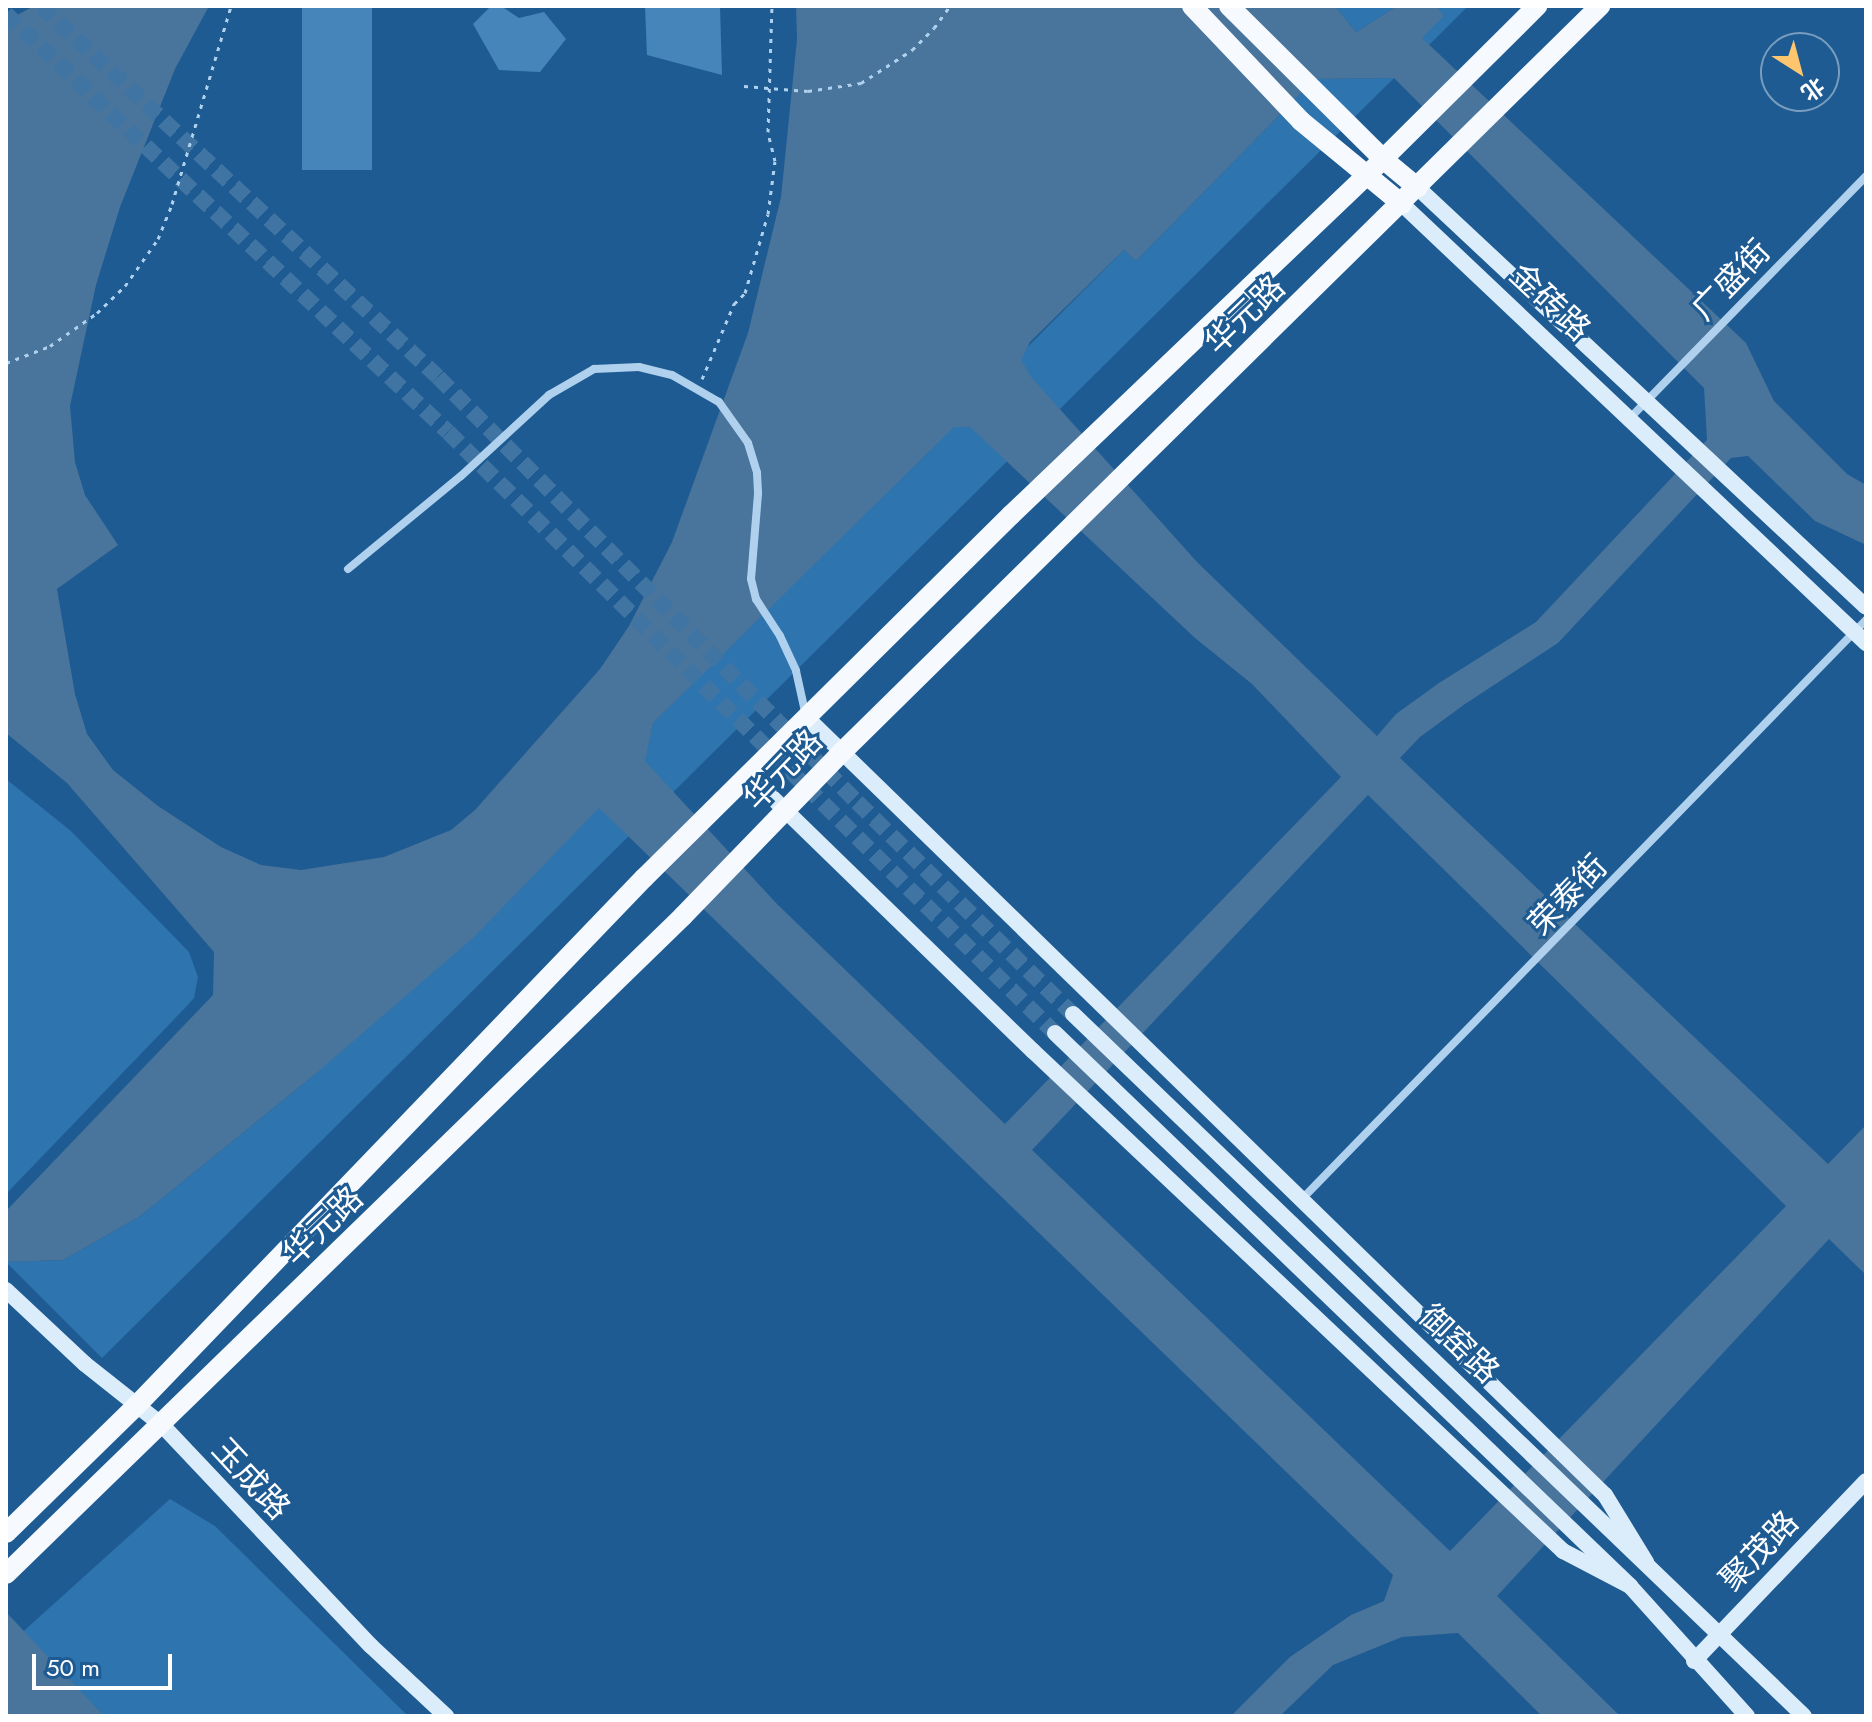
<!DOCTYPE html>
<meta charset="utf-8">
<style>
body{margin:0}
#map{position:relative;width:1872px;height:1722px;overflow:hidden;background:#1e5b92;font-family:Jost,"Noto Sans SC",sans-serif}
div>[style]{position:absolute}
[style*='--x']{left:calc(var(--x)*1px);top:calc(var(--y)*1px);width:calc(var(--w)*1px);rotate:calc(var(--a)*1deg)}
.green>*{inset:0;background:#2e74ae}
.water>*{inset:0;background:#49749b}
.building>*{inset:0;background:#4685b9;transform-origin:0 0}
.secondary-tunnel>*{height:16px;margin-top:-8px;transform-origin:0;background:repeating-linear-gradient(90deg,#4074a2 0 16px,transparent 0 24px)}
.path>*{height:3px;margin-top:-1.5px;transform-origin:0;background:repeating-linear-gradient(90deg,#afd1ee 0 4px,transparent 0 10px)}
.street>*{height:8px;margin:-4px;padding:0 4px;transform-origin:4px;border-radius:4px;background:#afd1ee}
.secondary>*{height:16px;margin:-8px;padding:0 8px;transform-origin:8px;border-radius:8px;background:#dbecfa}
.primary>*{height:20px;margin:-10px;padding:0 10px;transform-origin:10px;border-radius:10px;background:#f6faff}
.path-bridge>*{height:3px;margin-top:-1.5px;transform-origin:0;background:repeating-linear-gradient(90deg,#afd1ee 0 4px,transparent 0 10px)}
span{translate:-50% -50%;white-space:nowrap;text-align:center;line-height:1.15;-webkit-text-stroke:6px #1e5b92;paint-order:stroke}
.street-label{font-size:32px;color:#fff}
.frame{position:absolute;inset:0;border:8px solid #fff;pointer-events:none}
.north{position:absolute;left:1760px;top:32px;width:80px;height:80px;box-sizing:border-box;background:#1e5b92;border:2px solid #789dbe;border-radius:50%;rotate:144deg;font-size:22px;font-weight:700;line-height:32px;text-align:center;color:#fff}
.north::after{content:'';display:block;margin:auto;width:28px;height:36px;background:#fdc66e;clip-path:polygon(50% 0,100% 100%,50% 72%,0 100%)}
.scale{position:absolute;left:32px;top:1654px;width:140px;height:36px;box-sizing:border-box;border:4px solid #fff;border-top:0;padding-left:10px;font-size:24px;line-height:28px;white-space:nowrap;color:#fff;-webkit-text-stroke:6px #1e5b92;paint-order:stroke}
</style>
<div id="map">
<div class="green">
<div style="clip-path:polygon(1335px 6px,1397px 6px,1356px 32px)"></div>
<div style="clip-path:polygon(1436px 6px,1468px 6px,1429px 45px,1421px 38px,1443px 16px)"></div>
<div style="clip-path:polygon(1394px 78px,102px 1358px,6px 1262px,63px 1260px,139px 1217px,313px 1076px,644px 761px,653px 723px,1124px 250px,1136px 261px,1315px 79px)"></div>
<div style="clip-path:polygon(6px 779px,71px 831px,189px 952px,198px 977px,194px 998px,185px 1008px,6px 1194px)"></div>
<div style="clip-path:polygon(170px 1499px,215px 1526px,408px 1716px,6px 1716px,6px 1647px)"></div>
</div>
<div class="water">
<div style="clip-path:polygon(evenodd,34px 6px,209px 6px,175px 69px,120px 207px,96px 285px,70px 406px,75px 462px,85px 495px,118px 545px,57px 589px,75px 694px,87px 734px,113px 770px,158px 806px,221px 847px,261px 865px,301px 870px,384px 857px,451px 830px,475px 810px,600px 669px,629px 626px,672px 542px,748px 333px,781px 197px,797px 39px,796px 6px,1335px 6px,1356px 32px,1397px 6px,1436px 6px,1444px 16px,1422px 38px,1746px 343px,1774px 401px,1847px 474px,1866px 485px,1866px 545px,1815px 521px,1748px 456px,1731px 458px,1558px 643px,1465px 704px,1420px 737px,1400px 758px,1828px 1164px,1866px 1125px,1866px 1275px,1829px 1239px,1497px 1596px,1620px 1716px,1542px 1716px,1458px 1633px,1402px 1637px,1333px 1665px,1280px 1716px,1231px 1716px,1290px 1657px,1351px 1615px,1384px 1601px,1393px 1575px,599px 808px,473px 938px,313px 1076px,139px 1217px,63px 1260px,6px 1262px,6px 1211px,213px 995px,214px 952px,67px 783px,6px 733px,6px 21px,34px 6px,1394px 78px,1704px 388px,1707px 440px,1536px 622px,1439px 683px,1396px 714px,1377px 736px,1197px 562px,1032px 378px,1021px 360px,1030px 342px,1124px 250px,1136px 261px,1315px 79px,1394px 78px,34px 6px,954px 427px,970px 427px,1195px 638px,1252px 684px,1341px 777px,1005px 1124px,777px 904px,645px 761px,653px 723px,954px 427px,34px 6px,1368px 795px,1786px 1206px,1450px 1551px,1032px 1150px,1368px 795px)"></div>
<div style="clip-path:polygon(6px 1612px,104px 1716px,6px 1716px)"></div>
</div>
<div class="building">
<div style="left:302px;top:6px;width:70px;height:164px"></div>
<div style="clip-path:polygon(491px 6px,501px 6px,519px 18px,544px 12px,566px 39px,540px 72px,499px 70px,473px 24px)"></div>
<div style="clip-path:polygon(645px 6px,720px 6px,722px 75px,647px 55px)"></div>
</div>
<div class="secondary-tunnel">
<div style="--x:41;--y:6;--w:543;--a:43.06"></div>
<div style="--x:438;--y:377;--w:597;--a:45.41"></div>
<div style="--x:857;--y:802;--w:303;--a:44.5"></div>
<div style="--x:6;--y:14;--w:608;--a:43.4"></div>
<div style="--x:448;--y:432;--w:854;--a:44.72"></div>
</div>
<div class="path">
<div style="--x:6;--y:363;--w:47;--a:-21.1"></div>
<div style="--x:50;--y:346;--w:57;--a:-35.1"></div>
<div style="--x:97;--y:313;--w:39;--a:-44"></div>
<div style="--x:125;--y:286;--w:57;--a:-54.9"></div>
<div style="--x:158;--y:239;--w:38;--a:-68"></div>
<div style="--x:172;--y:204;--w:207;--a:-73.4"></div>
<div style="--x:702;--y:379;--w:82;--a:-66.9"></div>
<div style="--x:734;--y:304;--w:16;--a:-45"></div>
<div style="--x:745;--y:293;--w:82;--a:-73.8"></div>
<div style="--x:768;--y:214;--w:53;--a:-82.5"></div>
<div style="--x:775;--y:161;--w:30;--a:-104"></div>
<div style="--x:768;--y:132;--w:126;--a:-88.2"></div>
</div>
<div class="street">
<div style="--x:1630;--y:418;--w:338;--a:-45.7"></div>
<div style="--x:348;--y:569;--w:146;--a:-39.5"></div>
<div style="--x:461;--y:476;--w:120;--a:-42.6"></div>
<div style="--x:549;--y:395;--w:52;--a:-30"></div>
<div style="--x:594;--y:369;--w:45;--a:-2.5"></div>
<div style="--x:639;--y:367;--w:34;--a:14"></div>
<div style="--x:672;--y:375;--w:54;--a:29.9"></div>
<div style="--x:719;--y:402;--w:50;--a:54.7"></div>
<div style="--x:748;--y:443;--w:31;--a:73"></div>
<div style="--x:757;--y:473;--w:21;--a:87"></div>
<div style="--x:758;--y:494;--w:85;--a:94.7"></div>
<div style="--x:751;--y:579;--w:21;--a:76"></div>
<div style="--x:756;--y:599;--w:44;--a:57"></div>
<div style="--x:780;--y:636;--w:38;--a:65"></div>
<div style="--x:796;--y:671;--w:46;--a:77.5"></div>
<div style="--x:1301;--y:1200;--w:810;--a:-45.75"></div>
</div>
<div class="secondary">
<div style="--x:1418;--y:188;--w:613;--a:43.08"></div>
<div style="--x:1402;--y:204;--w:639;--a:43.41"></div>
<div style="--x:806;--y:717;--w:1115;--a:44.24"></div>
<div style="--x:1605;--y:1495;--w:79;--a:58.5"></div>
<div style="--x:749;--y:775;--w:396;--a:44.2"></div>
<div style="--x:1033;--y:1051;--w:729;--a:43.33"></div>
<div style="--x:1563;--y:1551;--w:76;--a:27.6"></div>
<div style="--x:1073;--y:1014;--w:1013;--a:43.84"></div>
<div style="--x:1055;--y:1033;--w:798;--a:43.88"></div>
<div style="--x:1630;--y:1586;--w:175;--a:48"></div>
<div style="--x:6;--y:1290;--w:108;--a:43.1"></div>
<div style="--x:85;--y:1364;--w:98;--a:38.4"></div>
<div style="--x:162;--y:1425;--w:304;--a:46.6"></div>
<div style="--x:371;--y:1646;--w:103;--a:43"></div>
<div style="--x:1694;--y:1661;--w:249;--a:-46.3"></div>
</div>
<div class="primary">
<div style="--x:1192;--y:6;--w:158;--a:46.5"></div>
<div style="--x:1301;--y:121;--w:131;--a:39.4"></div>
<div style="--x:1229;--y:6;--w:217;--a:44.8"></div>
<div style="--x:1383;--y:159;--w:45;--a:39.6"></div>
<div style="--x:6;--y:1533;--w:183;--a:-44.3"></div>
<div style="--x:137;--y:1405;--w:731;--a:-46.11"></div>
<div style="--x:644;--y:878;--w:516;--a:-44.69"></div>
<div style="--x:1011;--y:515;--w:489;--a:-43.7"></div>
<div style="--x:1365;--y:177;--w:243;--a:-44.8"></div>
<div style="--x:6;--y:1574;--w:944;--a:-44.18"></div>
<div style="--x:683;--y:916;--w:228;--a:-45.9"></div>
<div style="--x:842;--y:752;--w:1064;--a:-44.54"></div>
</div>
<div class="path-bridge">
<div style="--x:744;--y:86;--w:64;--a:4.5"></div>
<div style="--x:808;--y:91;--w:54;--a:-8.6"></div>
<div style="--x:861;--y:83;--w:61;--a:-32.9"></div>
<div style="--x:912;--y:50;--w:31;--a:-45"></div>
<div style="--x:934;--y:28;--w:27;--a:-54"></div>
</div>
<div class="street-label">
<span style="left:1731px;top:280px;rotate:-46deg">广盛街</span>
<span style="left:1550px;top:302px;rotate:43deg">金砖路</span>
<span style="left:1245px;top:315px;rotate:-44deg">华元路</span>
<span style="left:783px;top:770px;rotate:-46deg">华元路</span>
<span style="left:1568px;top:895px;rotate:-46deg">荣泰街</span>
<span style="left:323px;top:1226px;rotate:-44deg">华元路</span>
<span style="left:1459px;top:1344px;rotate:44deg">御窑路</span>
<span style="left:251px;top:1479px;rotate:47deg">玉成路</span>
<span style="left:1759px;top:1551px;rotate:-46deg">聚茂路</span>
</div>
<div class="frame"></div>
<div class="north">北</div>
<div class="scale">50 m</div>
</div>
